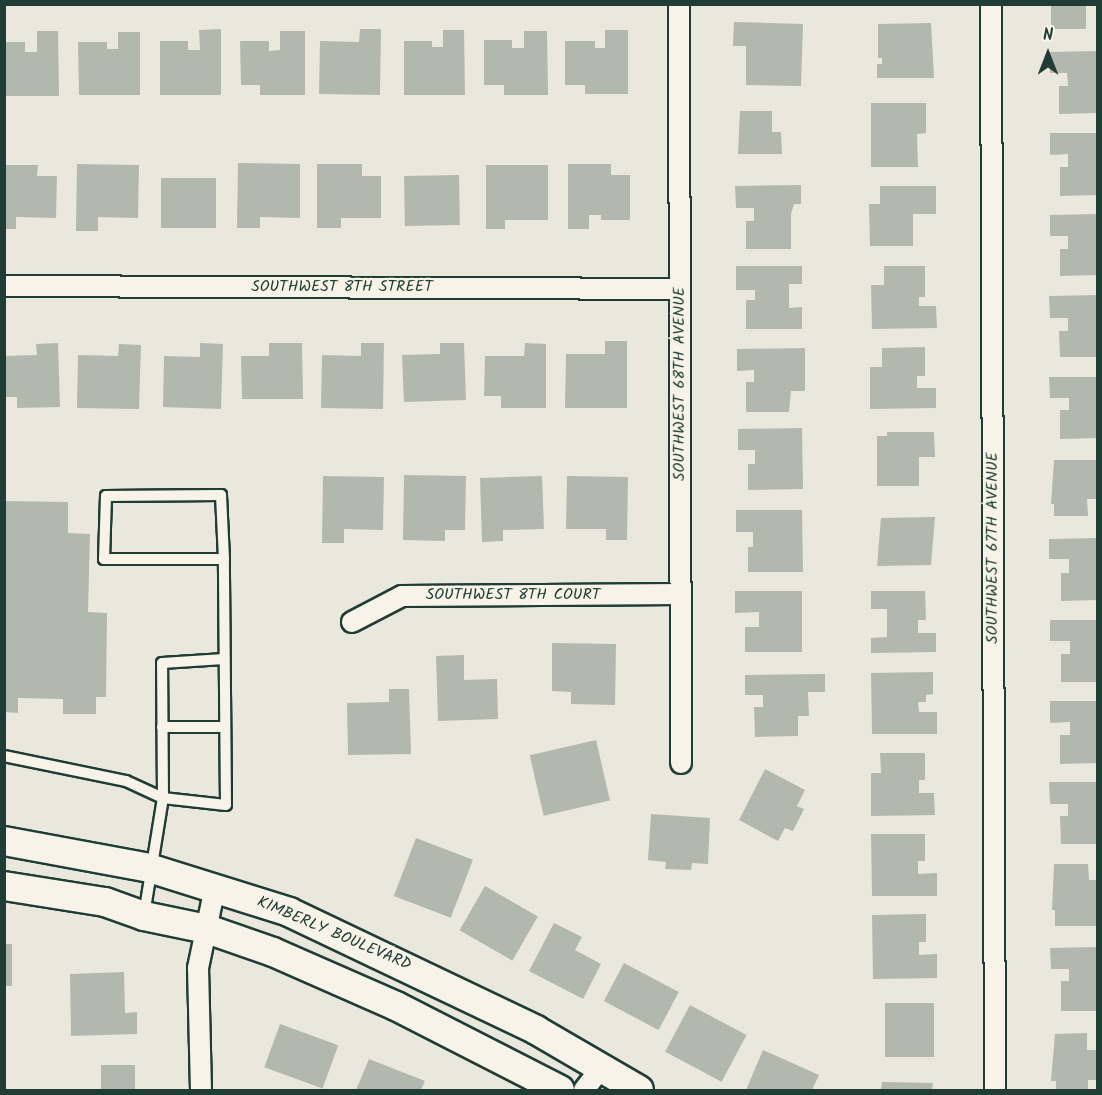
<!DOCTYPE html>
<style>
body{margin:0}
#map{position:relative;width:1102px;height:1095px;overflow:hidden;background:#eae8dd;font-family:Kalam,sans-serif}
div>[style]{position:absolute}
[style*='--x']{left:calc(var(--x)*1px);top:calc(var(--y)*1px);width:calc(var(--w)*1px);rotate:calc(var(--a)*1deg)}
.building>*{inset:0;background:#b2b8ae;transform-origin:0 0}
.roads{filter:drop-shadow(2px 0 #1f3d34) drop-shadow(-2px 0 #1f3d34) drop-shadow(0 2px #1f3d34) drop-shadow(0 -2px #1f3d34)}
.lane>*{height:10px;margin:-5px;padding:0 5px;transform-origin:5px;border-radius:5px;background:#f7f3e8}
.street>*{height:20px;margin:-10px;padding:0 10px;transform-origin:10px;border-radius:10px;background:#f7f3e8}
.secondary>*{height:28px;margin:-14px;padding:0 14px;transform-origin:14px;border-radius:14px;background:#f7f3e8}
span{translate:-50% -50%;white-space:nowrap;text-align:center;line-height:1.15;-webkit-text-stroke:4.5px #f7f3e8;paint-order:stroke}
.street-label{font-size:16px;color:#1f3d34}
.frame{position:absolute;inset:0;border:6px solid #1f3d34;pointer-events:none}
.north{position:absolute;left:1018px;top:24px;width:60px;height:60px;-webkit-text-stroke:4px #f7f3e8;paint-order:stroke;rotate:0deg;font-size:16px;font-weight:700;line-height:24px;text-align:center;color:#1f3d34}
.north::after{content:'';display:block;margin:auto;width:21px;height:27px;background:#1f3d34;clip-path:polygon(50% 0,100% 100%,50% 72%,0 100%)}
</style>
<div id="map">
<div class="building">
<div style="left:1051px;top:4px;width:35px;height:25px"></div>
<div style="clip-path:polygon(734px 22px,803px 24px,801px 86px,746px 85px,746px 46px,733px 46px)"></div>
<div style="clip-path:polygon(931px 23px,934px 78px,877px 78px,877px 64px,882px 64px,882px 58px,878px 58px,878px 24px)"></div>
<div style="clip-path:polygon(221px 29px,221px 95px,160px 95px,160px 41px,188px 41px,188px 50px,200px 50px,199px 30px)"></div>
<div style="clip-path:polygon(360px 29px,381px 29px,380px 95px,319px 94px,320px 41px,359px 42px)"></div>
<div style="clip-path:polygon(443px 30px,464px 30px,465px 95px,404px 95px,404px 41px,432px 41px,432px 47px,443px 47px)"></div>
<div style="clip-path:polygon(605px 30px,628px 30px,628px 94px,585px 94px,585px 85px,565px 85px,565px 41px,595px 41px,595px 48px,605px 48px)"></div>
<div style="clip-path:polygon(37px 31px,58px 31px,59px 96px,4px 96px,4px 42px,25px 42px,25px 52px,37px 52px)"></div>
<div style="clip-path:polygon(280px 31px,305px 31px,305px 95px,260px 95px,260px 85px,241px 85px,240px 41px,269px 41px,269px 51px,280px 50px)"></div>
<div style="clip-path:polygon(524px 31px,547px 31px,548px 95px,504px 95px,504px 85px,484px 85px,484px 40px,512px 40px,512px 48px,524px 48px)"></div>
<div style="clip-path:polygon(118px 32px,140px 32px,140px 95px,79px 95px,78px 42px,107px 42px,107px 49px,118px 49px)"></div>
<div style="clip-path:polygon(1098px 51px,1098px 113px,1059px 114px,1059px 86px,1068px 86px,1067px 73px,1050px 73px,1049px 52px)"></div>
<div style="clip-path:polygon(871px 103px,926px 103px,926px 133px,917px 134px,918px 167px,871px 167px)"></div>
<div style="clip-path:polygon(740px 111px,772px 111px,772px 132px,781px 132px,782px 154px,738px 154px)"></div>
<div style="clip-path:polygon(1050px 133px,1098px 133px,1098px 195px,1060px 196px,1060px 167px,1068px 167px,1068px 154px,1050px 155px)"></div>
<div style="clip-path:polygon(238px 163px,300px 164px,300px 218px,260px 217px,260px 228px,237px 228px)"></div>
<div style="clip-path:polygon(77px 164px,139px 165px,138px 218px,98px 217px,98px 231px,76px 231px)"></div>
<div style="clip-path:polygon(317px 164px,362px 164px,362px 176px,381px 176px,381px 218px,341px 218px,341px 228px,317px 228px)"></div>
<div style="clip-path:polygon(568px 164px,611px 164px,611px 175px,630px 175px,630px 220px,601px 220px,601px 215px,589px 215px,589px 229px,568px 229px)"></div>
<div style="clip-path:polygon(4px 165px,38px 165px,37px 176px,57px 176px,56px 218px,16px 217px,16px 229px,4px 229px)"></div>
<div style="clip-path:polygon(486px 165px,548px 165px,548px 220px,505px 220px,505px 229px,486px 229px)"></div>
<div style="left:459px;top:175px;width:50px;height:55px;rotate:89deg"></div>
<div style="left:161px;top:178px;width:55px;height:50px"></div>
<div style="clip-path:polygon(801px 185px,801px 204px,794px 204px,791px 214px,791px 249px,746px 249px,746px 221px,754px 221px,754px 208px,736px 208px,735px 186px)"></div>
<div style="clip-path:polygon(880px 186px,936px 186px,936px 214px,913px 214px,913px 246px,870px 246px,869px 204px,880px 204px)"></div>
<div style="clip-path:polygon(1098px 214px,1098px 275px,1060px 276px,1060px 249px,1068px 249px,1068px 236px,1050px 236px,1050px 215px)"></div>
<div style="clip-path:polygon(736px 266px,802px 266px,802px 284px,789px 284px,789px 308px,802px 307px,802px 329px,746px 329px,746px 300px,755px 300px,755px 290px,736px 290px)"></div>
<div style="clip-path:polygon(884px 266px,925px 266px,925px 297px,919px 297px,919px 306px,936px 306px,937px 328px,872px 329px,871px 285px,884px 285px)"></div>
<div style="clip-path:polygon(1098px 295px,1098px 357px,1060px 357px,1059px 331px,1068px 331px,1068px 318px,1050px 318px,1049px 296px)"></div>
<div style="clip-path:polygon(605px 341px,627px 341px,627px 408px,565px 408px,566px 354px,605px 354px)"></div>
<div style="clip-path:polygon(58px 343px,60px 407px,17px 408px,17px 397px,4px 397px,4px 356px,37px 355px,36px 344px)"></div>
<div style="clip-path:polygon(200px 343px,223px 344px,221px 409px,163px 407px,164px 356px,200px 357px)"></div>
<div style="clip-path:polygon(269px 343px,302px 343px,303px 399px,242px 399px,241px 356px,269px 356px)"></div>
<div style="clip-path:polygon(361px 343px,384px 343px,383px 409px,321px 408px,322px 355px,361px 356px)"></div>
<div style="clip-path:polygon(440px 343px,464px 343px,466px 400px,404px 402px,402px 355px,440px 354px)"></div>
<div style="clip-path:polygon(525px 343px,546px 344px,546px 408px,501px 408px,501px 396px,484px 396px,485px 356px,524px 356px)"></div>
<div style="clip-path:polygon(119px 344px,141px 345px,139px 409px,77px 408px,78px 355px,118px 356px)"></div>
<div style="clip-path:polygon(925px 347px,925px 376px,917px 376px,917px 388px,936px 388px,936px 408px,870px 409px,870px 367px,882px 367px,882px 348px)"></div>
<div style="clip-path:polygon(805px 348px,805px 391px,791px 391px,789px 412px,746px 412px,746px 382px,754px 382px,754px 370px,737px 371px,737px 349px)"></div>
<div style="clip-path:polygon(1049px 377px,1098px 377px,1098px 438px,1060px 439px,1060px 410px,1069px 410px,1069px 398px,1050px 398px)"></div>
<div style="clip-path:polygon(802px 428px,803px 489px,748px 490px,748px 464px,755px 464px,755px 450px,738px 450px,738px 429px)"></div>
<div style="clip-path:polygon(887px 432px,934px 432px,935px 457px,919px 457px,919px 486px,877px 486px,877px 436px,887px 436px)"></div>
<div style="clip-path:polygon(1054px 460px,1098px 460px,1098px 499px,1087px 499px,1088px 516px,1054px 516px,1054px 504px,1051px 504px)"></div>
<div style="clip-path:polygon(404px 475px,466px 476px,465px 530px,445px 530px,445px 541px,403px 540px)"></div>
<div style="clip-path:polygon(323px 476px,384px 477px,383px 530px,344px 529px,344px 543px,322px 543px)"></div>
<div style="clip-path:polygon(542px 476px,544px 529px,503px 530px,503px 541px,482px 542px,480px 478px)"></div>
<div style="clip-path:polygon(567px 476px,628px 477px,627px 540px,606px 540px,606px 529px,566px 529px)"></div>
<div style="clip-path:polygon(4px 501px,68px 502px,68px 533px,90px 534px,88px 612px,107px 613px,106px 697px,96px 697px,96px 714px,63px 714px,63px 699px,18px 698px,18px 713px,4px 712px)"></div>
<div style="clip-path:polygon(736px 510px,802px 510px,803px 572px,748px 572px,748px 547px,753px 547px,753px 532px,736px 532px)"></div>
<div style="clip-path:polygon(935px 517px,931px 565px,877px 566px,881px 518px)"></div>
<div style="clip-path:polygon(1098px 538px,1098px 600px,1061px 601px,1061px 573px,1069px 573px,1069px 559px,1049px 559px,1049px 539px)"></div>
<div style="clip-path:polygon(735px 591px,802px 591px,802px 652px,745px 652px,745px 627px,759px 627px,759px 612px,735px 613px)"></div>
<div style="clip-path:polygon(871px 591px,925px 591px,926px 620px,918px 620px,918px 633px,936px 633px,936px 652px,871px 653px,871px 638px,887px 637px,887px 609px,871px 609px)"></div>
<div style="clip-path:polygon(1050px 620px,1098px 620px,1098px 682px,1061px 682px,1061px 654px,1070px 654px,1070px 641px,1050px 641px)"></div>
<div style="clip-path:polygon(552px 643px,616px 644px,615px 705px,571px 704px,571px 692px,552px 691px)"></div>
<div style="clip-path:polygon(464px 655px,464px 680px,497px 679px,498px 719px,438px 721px,436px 656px)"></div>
<div style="clip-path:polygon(933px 672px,933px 694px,926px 695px,926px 702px,918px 702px,919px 712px,937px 712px,937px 734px,872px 734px,871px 673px)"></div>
<div style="clip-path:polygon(825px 674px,825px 692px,808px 692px,809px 716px,798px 716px,798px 736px,755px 737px,754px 707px,763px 707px,763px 695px,745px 695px,745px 675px)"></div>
<div style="clip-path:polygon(389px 689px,409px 689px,411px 754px,348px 755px,347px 703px,389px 702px)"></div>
<div style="clip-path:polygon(1050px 701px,1098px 701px,1098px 763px,1060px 764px,1060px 735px,1070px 735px,1070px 722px,1050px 723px)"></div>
<div style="left:596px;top:740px;width:62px;height:68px;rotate:77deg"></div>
<div style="clip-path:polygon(880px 753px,925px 753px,925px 780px,919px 780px,919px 793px,934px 793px,935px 815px,871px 816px,871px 773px,881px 773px)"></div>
<div style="clip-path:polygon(765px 769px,805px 790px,797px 806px,804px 809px,793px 831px,785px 828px,778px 841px,739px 820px)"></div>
<div style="clip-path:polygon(1049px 782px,1098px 782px,1098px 844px,1061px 844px,1060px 816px,1068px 816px,1068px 804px,1050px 804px)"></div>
<div style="clip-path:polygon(651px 814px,710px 818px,708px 864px,692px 863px,691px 870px,665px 869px,666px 862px,648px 860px)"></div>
<div style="clip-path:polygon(871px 834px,925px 834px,925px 861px,918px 861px,918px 874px,937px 873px,937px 896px,872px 896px)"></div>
<div style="left:416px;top:838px;width:61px;height:62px;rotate:21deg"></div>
<div style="clip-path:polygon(1054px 864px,1088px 864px,1089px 880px,1098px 880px,1098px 926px,1055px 926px,1055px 910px,1052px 910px)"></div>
<div style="left:485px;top:886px;width:61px;height:51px;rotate:30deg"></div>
<div style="clip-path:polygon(926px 914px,926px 942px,919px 942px,919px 955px,937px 954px,937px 978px,873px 979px,872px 915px)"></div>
<div style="clip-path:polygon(554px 923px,582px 937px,575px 950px,601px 964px,583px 999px,529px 971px)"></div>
<div style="left:4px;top:944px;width:8px;height:42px"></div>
<div style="clip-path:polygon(1098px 947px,1098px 1011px,1061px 1011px,1061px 981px,1069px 981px,1069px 969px,1051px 969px,1050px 948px)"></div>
<div style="left:624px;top:963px;width:62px;height:43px;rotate:28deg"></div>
<div style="clip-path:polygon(124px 972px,125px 1013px,137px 1012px,137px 1034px,71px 1036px,70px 974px)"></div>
<div style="left:934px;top:1003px;width:54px;height:49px;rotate:90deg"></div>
<div style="left:690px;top:1005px;width:64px;height:53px;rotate:28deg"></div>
<div style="left:280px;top:1024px;width:62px;height:46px;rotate:20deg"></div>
<div style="clip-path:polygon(1087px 1033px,1087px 1050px,1098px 1050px,1098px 1080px,1088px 1080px,1088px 1090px,1056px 1090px,1056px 1081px,1051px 1081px,1055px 1034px)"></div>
<div style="clip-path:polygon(763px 1050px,819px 1075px,812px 1090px,746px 1090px)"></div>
<div style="clip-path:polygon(369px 1059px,425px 1081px,421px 1090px,356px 1090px)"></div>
<div style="left:101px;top:1065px;width:34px;height:25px"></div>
<div style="clip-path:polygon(882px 1082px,933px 1083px,932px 1090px,881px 1090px)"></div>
</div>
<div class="roads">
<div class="lane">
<div style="--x:162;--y:727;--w:63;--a:0"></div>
<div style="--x:4;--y:756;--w:125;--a:11.6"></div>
<div style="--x:126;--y:781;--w:41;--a:24.7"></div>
<div style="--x:163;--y:798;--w:135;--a:-90.4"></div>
<div style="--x:162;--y:663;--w:62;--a:-3.7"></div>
<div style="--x:144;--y:915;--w:119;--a:-80.8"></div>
<div style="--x:163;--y:798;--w:63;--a:6.3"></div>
<div style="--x:226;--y:805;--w:246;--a:-90.5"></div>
<div style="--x:224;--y:559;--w:64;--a:-92.7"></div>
<div style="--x:221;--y:495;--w:115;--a:179.5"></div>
<div style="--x:106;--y:496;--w:63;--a:91.8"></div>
<div style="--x:104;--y:559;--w:120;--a:0"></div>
</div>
<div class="street">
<div style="--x:679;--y:4;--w:759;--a:89.85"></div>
<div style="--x:991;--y:4;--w:1086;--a:89.79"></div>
<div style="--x:4;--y:286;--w:676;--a:0.25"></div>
<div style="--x:352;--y:622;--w:56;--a:-27.5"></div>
<div style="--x:402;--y:596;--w:279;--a:-0.4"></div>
<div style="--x:201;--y:1090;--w:122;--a:-91.4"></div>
<div style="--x:198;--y:968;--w:83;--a:-78.1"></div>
<div style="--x:584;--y:1090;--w:28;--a:-52"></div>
</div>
<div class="secondary">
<div style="--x:4;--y:841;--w:147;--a:10.5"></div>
<div style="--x:149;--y:868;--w:147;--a:17.4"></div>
<div style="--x:289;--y:912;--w:274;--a:25.5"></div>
<div style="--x:536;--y:1030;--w:119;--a:30.2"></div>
<div style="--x:4;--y:886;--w:102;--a:9"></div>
<div style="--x:105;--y:902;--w:41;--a:19.7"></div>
<div style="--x:144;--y:916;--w:64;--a:11.7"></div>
<div style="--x:207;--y:929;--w:70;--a:19.2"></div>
<div style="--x:273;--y:952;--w:134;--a:23.7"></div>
<div style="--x:396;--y:1006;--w:184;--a:27.1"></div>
</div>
</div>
<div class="street-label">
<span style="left:342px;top:287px">SOUTHWEST 8TH STREET</span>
<span style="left:680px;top:384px;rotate:-90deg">SOUTHWEST 68TH AVENUE</span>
<span style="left:993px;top:548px;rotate:-90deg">SOUTHWEST 67TH AVENUE</span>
<span style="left:513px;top:595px">SOUTHWEST 8TH COURT</span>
<span style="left:334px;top:934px;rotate:23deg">KIMBERLY BOULEVARD</span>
</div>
<div class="frame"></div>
<div class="north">N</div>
</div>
